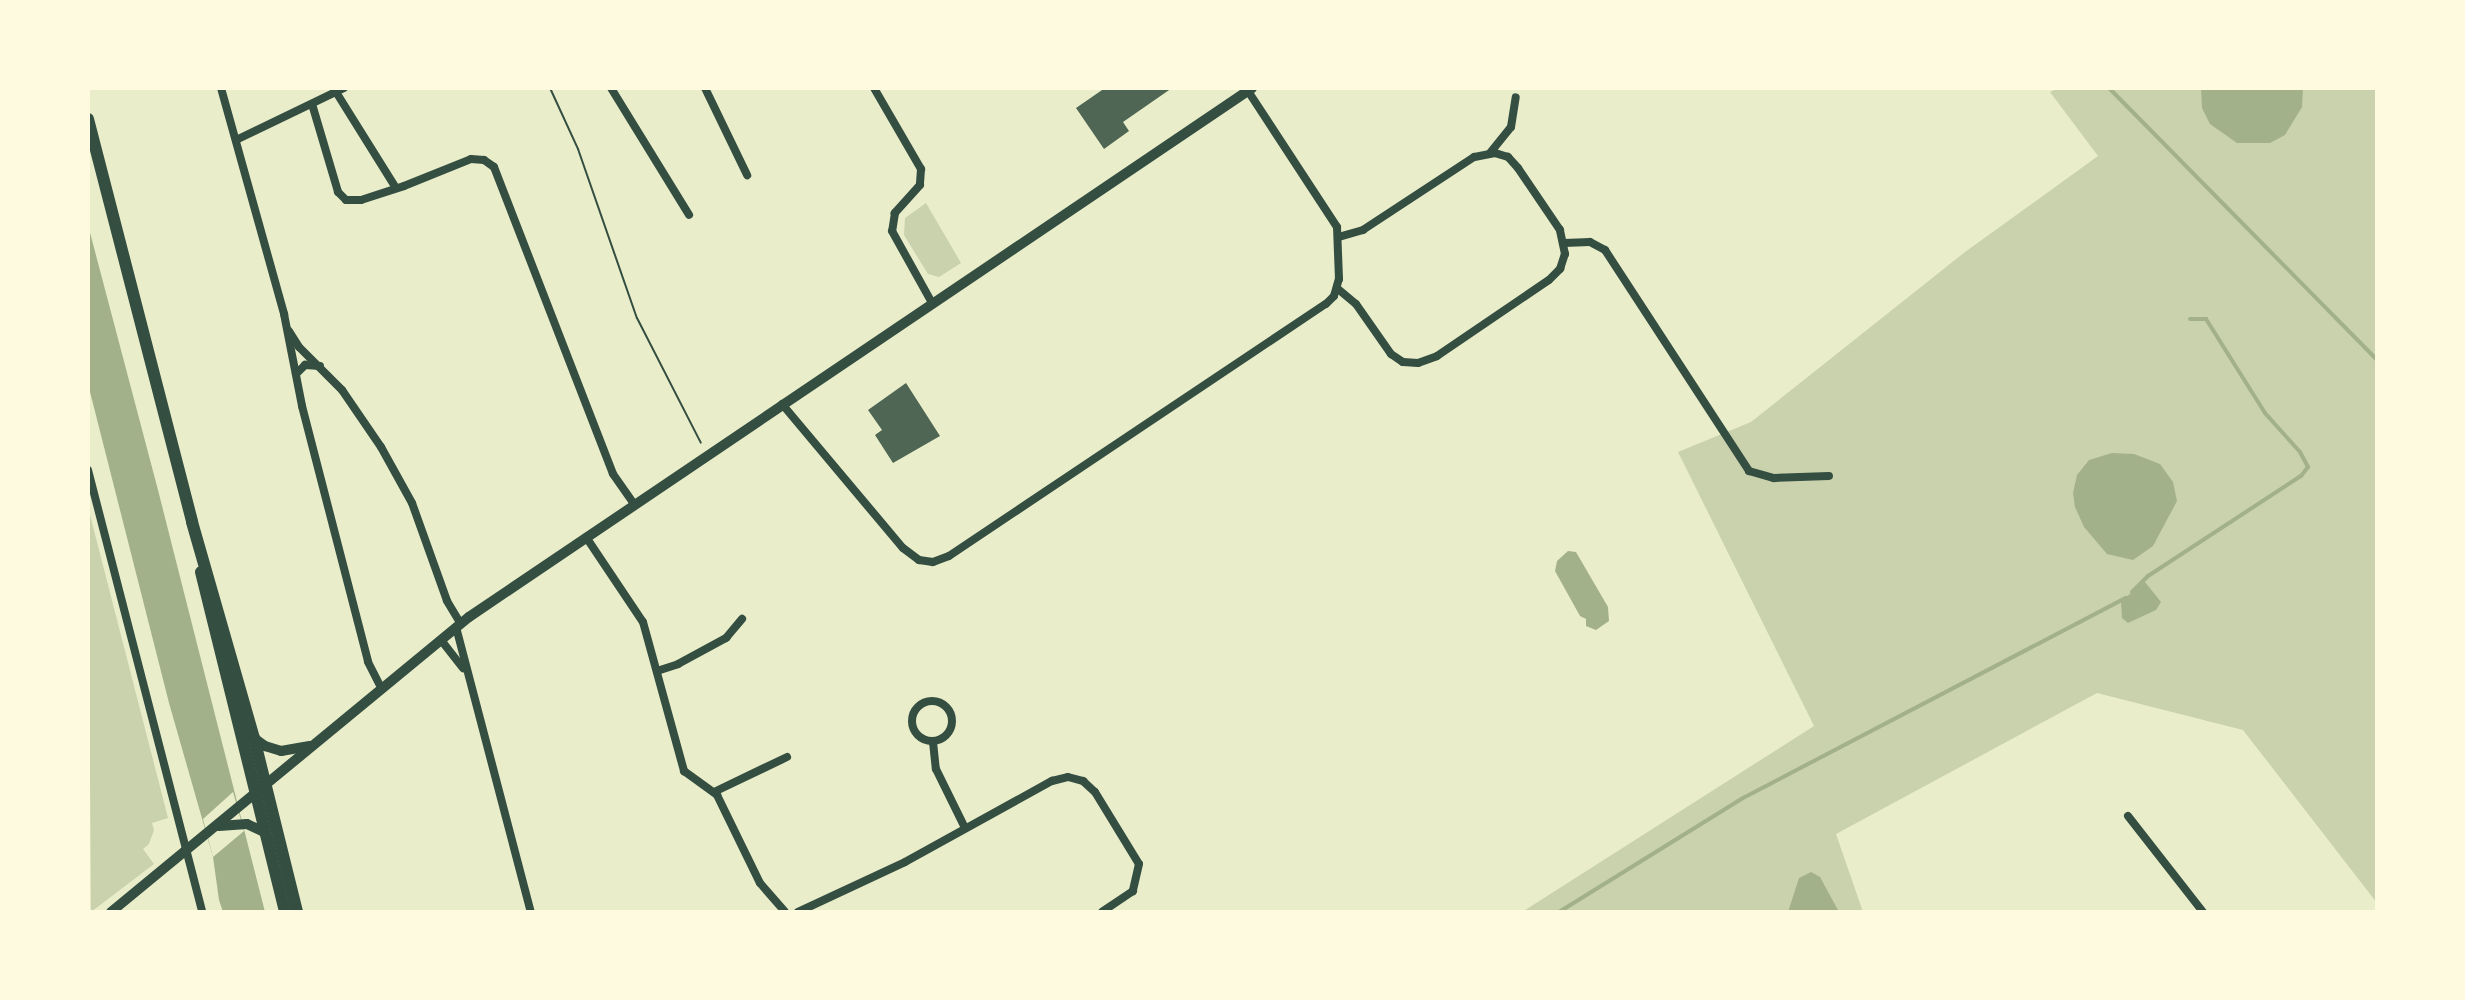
<!DOCTYPE html>
<style>
body{margin:0}
#map{position:relative;width:2465px;height:1000px;overflow:hidden;background:#e9edc9;font-family:"Titillium Web",sans-serif}
div>[style]{position:absolute}
[style*='--x']{left:calc(var(--x)*1px);top:calc(var(--y)*1px);width:calc(var(--w)*1px);rotate:calc(var(--a)*1deg)}
.green>*{inset:0;background:#cad2ad}
.water>*{inset:0;background:#a3b18a}
.pier>*{inset:0;background:#e9edc9}
.stream>*{height:4px;margin:-2px;padding:0 2px;transform-origin:2px;border-radius:2px;background:#a3b18a}
.building>*{inset:0;background:#4f6655}
.path>*{height:2px;margin:-1px;padding:0 1px;transform-origin:1px;border-radius:1px;background:#344e41}
.minor>*{height:8px;margin:-4px;padding:0 4px;transform-origin:4px;border-radius:4px;background:#344e41}
.minor>.ring{margin:-4px;padding:0;box-sizing:content-box;background:none;border:8px solid #344e41;border-radius:50%}
.tertiary>*{height:10px;margin:-5px;padding:0 5px;transform-origin:5px;border-radius:5px;background:#344e41}
.primary>*{height:12px;margin:-6px;padding:0 6px;transform-origin:6px;border-radius:6px;background:#344e41}
span{translate:-50% -50%;white-space:nowrap;text-align:center;line-height:1.15;-webkit-text-stroke:6px #fefae0;paint-order:stroke}
.frame{position:absolute;inset:0;border:90px solid #fefae0;pointer-events:none}
</style>
<div id="map">
<div class="green">
<div style="clip-path:polygon(2059px 88px,2377px 88px,2377px 903px,2243px 730px,2097px 693px,1836px 834px,1863px 912px,1522px 912px,1814px 726px,1678px 452px,1751px 422px,1965px 252px,2098px 156px,2050px 92px)"></div>
<div style="clip-path:polygon(926px 203px,961px 263px,939px 277px,928px 274px,904px 235px,905px 218px)"></div>
<div style="clip-path:polygon(88px 507px,168px 818px,152px 823px,154px 830px,149px 844px,143px 849px,154px 864px,91px 912px)"></div>
</div>
<div class="water">
<div style="clip-path:polygon(2201px 88px,2303px 88px,2302px 107px,2285px 135px,2270px 143px,2237px 143px,2210px 124px,2202px 108px)"></div>
<div style="clip-path:polygon(88px 225px,158px 490px,265px 912px,223px 912px,219px 900px,213px 857px,169px 703px,88px 384px)"></div>
<div style="clip-path:polygon(2112px 453px,2134px 454px,2160px 464px,2173px 482px,2177px 501px,2153px 546px,2133px 560px,2107px 554px,2084px 527px,2075px 507px,2073px 493px,2077px 475px,2089px 460px)"></div>
<div style="clip-path:polygon(1568px 551px,1576px 552px,1608px 607px,1609px 621px,1596px 630px,1586px 626px,1586px 619px,1580px 616px,1555px 571px,1557px 561px)"></div>
<div style="clip-path:polygon(2145px 582px,2161px 602px,2156px 610px,2128px 623px,2122px 618px,2121px 601px)"></div>
<div style="clip-path:polygon(1811px 872px,1820px 877px,1839px 912px,1788px 912px,1799px 878px)"></div>
</div>
<div class="pier">
<div style="clip-path:polygon(233px 792px,244px 831px,213px 857px,203px 819px)"></div>
</div>
<div class="stream">
<div style="--x:2109;--y:88;--w:382;--a:45.4"></div>
<div style="--x:2132;--y:592;--w:23;--a:-45"></div>
<div style="--x:2148;--y:576;--w:183;--a:-33.2"></div>
<div style="--x:2301;--y:476;--w:11;--a:-52"></div>
<div style="--x:2308;--y:467;--w:17;--a:-118"></div>
<div style="--x:2300;--y:452;--w:52;--a:-131.9"></div>
<div style="--x:2265;--y:413;--w:111;--a:-122.1"></div>
<div style="--x:2206;--y:319;--w:16;--a:180"></div>
<div style="--x:1559;--y:912;--w:216;--a:-31.8"></div>
<div style="--x:1743;--y:798;--w:432;--a:-27.6"></div>
</div>
<div class="building">
<div style="clip-path:polygon(1105px 88px,1172px 88px,1123px 122px,1129px 131px,1104px 149px,1076px 108px)"></div>
<div style="clip-path:polygon(906px 383px,940px 436px,893px 463px,875px 435px,882px 430px,868px 410px)"></div>
</div>
<div class="path">
<div style="--x:550;--y:88;--w:67;--a:65.3"></div>
<div style="--x:578;--y:149;--w:179;--a:70.8"></div>
<div style="--x:637;--y:318;--w:140;--a:62.9"></div>
</div>
<div class="minor">
<div style="--x:221;--y:88;--w:235;--a:74.4"></div>
<div style="--x:284;--y:314;--w:94;--a:78.9"></div>
<div style="--x:302;--y:406;--w:264;--a:75.5"></div>
<div style="--x:368;--y:662;--w:30;--a:63"></div>
<div style="--x:611;--y:88;--w:149;--a:58.4"></div>
<div style="--x:705;--y:88;--w:97;--a:64.2"></div>
<div style="--x:874;--y:88;--w:94;--a:59.9"></div>
<div style="--x:921;--y:169;--w:16;--a:94"></div>
<div style="--x:920;--y:185;--w:38;--a:132"></div>
<div style="--x:895;--y:213;--w:18;--a:99"></div>
<div style="--x:892;--y:231;--w:82;--a:60.9"></div>
<div style="--x:336;--y:92;--w:113;--a:58"></div>
<div style="--x:312;--y:104;--w:92;--a:73.5"></div>
<div style="--x:338;--y:192;--w:11;--a:45"></div>
<div style="--x:346;--y:200;--w:15;--a:0"></div>
<div style="--x:361;--y:200;--w:45;--a:-18"></div>
<div style="--x:404;--y:186;--w:72;--a:-21.9"></div>
<div style="--x:471;--y:159;--w:13;--a:4"></div>
<div style="--x:484;--y:160;--w:12;--a:35"></div>
<div style="--x:494;--y:167;--w:329;--a:68.8"></div>
<div style="--x:613;--y:474;--w:37;--a:55"></div>
<div style="--x:236;--y:140;--w:120;--a:-25.7"></div>
<div style="--x:1490;--y:153;--w:33;--a:-51"></div>
<div style="--x:1511;--y:127;--w:30;--a:-81"></div>
<div style="--x:1564;--y:243;--w:26;--a:-2"></div>
<div style="--x:1590;--y:242;--w:17;--a:28"></div>
<div style="--x:1605;--y:250;--w:264;--a:56.9"></div>
<div style="--x:1749;--y:471;--w:26;--a:16"></div>
<div style="--x:1774;--y:478;--w:55;--a:-2.1"></div>
<div style="--x:1338;--y:289;--w:23;--a:40"></div>
<div style="--x:1356;--y:304;--w:61;--a:55"></div>
<div style="--x:1391;--y:354;--w:14;--a:34"></div>
<div style="--x:1403;--y:362;--w:15;--a:4"></div>
<div style="--x:1418;--y:363;--w:20;--a:-20"></div>
<div style="--x:1437;--y:356;--w:135;--a:-34.2"></div>
<div style="--x:1549;--y:280;--w:16;--a:-45"></div>
<div style="--x:1560;--y:269;--w:16;--a:-72"></div>
<div style="--x:1565;--y:254;--w:25;--a:-102"></div>
<div style="--x:1560;--y:230;--w:75;--a:-124.1"></div>
<div style="--x:1518;--y:168;--w:15;--a:-132"></div>
<div style="--x:1508;--y:157;--w:14;--a:-163"></div>
<div style="--x:1495;--y:153;--w:21;--a:169"></div>
<div style="--x:1474;--y:157;--w:133;--a:146.7"></div>
<div style="--x:1363;--y:230;--w:25;--a:164"></div>
<div style="--x:289;--y:331;--w:19;--a:58"></div>
<div style="--x:299;--y:347;--w:61;--a:45"></div>
<div style="--x:342;--y:390;--w:69;--a:55.6"></div>
<div style="--x:381;--y:447;--w:64;--a:61"></div>
<div style="--x:412;--y:503;--w:104;--a:70.3"></div>
<div style="--x:447;--y:601;--w:26;--a:59"></div>
<div style="--x:296;--y:374;--w:13;--a:-45"></div>
<div style="--x:305;--y:365;--w:15;--a:4"></div>
<div style="--x:782;--y:404;--w:188;--a:50"></div>
<div style="--x:903;--y:548;--w:20;--a:37"></div>
<div style="--x:919;--y:560;--w:14;--a:8"></div>
<div style="--x:933;--y:562;--w:17;--a:-21"></div>
<div style="--x:949;--y:556;--w:453;--a:-33.8"></div>
<div style="--x:1326;--y:304;--w:11;--a:-45"></div>
<div style="--x:1334;--y:296;--w:18;--a:-74"></div>
<div style="--x:1339;--y:279;--w:52;--a:-92.2"></div>
<div style="--x:1337;--y:227;--w:163;--a:-123.2"></div>
<div style="--x:88;--y:470;--w:456;--a:75.5"></div>
<div style="--x:586;--y:537;--w:102;--a:56.2"></div>
<div style="--x:643;--y:622;--w:155;--a:74.6"></div>
<div style="--x:684;--y:771;--w:41;--a:36"></div>
<div style="--x:717;--y:795;--w:98;--a:64"></div>
<div style="--x:760;--y:883;--w:38;--a:49"></div>
<div style="--x:456;--y:627;--w:295;--a:75.3"></div>
<div style="--x:441;--y:640;--w:36;--a:52"></div>
<div style="--x:657;--y:671;--w:22;--a:-18"></div>
<div style="--x:678;--y:664;--w:55;--a:-28.4"></div>
<div style="--x:726;--y:638;--w:25;--a:-50"></div>
<div class="ring" style="left:912px;top:701px;width:32px;height:32px"></div>
<div style="--x:933;--y:742;--w:27;--a:84"></div>
<div style="--x:936;--y:769;--w:66;--a:63.8"></div>
<div style="--x:714;--y:792;--w:81;--a:-25.6"></div>
<div style="--x:2128;--y:816;--w:122;--a:52"></div>
<div style="--x:798;--y:912;--w:118;--a:-25"></div>
<div style="--x:905;--y:862;--w:168;--a:-28.9"></div>
<div style="--x:1052;--y:781;--w:16;--a:-14"></div>
<div style="--x:1068;--y:777;--w:16;--a:15"></div>
<div style="--x:1083;--y:781;--w:16;--a:43"></div>
<div style="--x:1095;--y:792;--w:84;--a:58.6"></div>
<div style="--x:1139;--y:864;--w:28;--a:103"></div>
<div style="--x:1133;--y:891;--w:37;--a:146"></div>
</div>
<div class="tertiary">
<div style="--x:254;--y:738;--w:14;--a:36"></div>
<div style="--x:265;--y:746;--w:17;--a:17"></div>
<div style="--x:281;--y:751;--w:29;--a:-10"></div>
<div style="--x:219;--y:826;--w:28;--a:-4"></div>
<div style="--x:247;--y:824;--w:21;--a:25"></div>
<div style="--x:111;--y:912;--w:464;--a:-39.5"></div>
<div style="--x:469;--y:617;--w:945;--a:-34.04"></div>
</div>
<div class="primary">
<div style="--x:88;--y:119;--w:416;--a:75.5"></div>
<div style="--x:192;--y:522;--w:225;--a:74"></div>
<div style="--x:254;--y:738;--w:179;--a:76.1"></div>
<div style="--x:201;--y:572;--w:350;--a:76.1"></div>
</div>
<div class="frame"></div>
</div>
